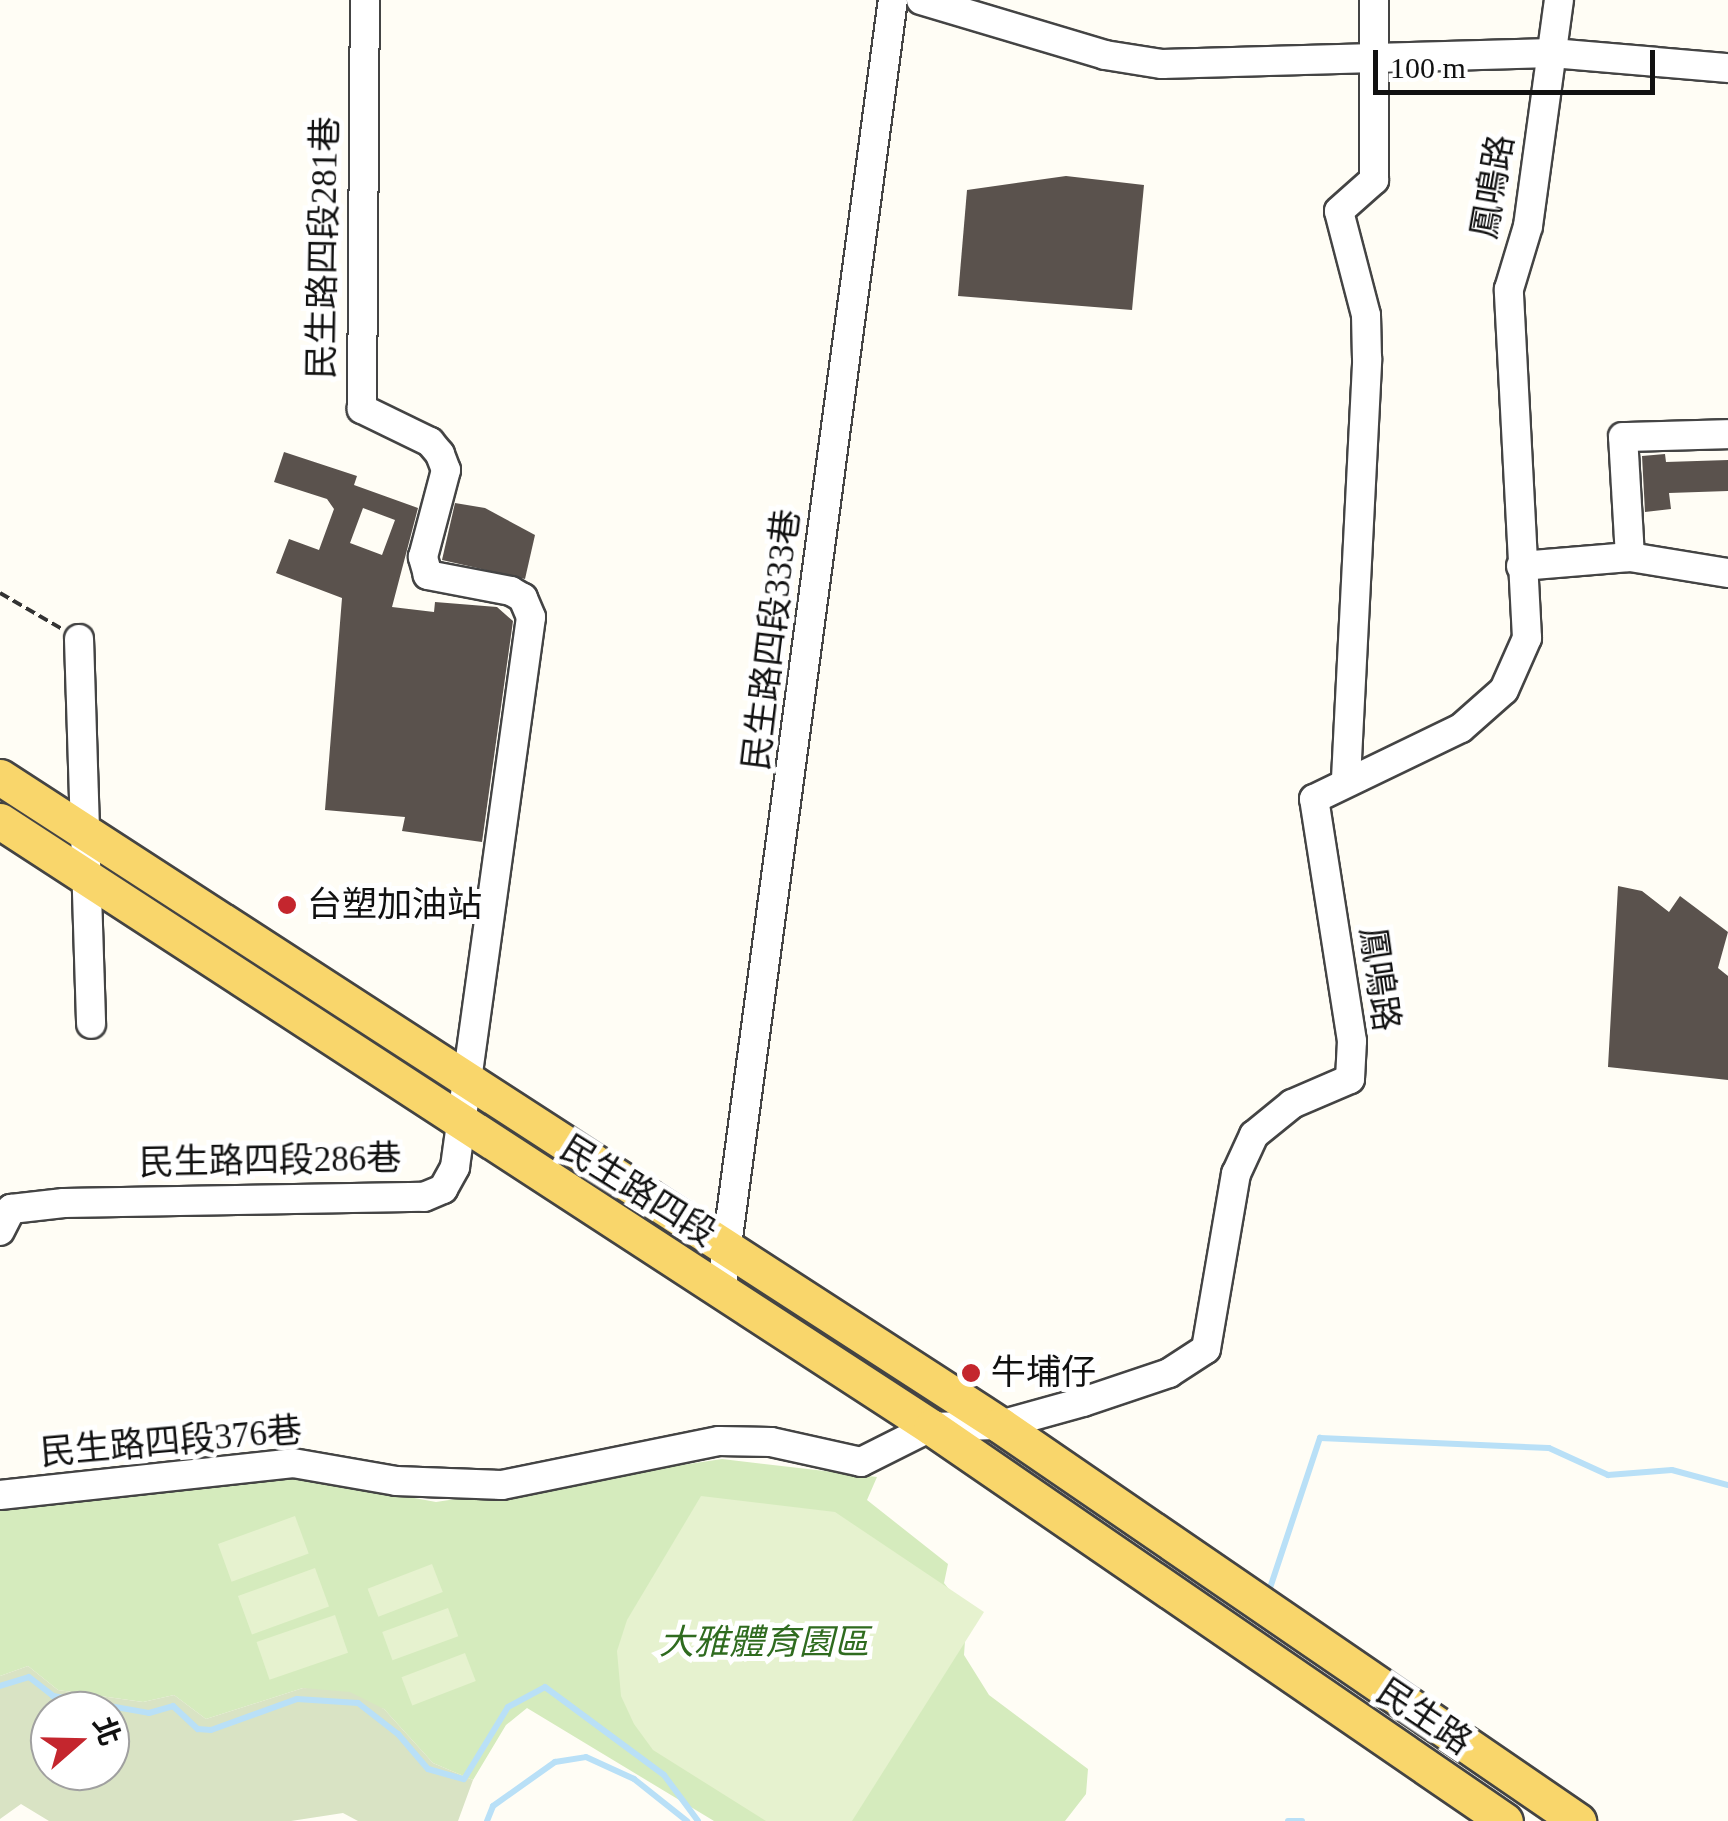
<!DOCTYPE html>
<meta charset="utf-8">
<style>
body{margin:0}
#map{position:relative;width:1728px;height:1821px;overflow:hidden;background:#fffdf5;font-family:"Times New Roman","Noto Sans TC",serif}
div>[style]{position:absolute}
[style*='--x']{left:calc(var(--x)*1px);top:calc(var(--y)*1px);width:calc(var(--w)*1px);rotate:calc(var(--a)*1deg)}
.green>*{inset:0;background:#d5ebbd}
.cemetery>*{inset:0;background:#d9e3c4}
.pitch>*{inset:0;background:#e6f2cf;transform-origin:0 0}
.stream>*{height:6px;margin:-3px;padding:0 3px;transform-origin:3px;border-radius:3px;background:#b9e0f7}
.building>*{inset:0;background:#5a524d}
.path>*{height:4px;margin-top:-2px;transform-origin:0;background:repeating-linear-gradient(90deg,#333 0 10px,transparent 0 15px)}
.roads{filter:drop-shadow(2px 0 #444) drop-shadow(-2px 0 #444) drop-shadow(0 2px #444) drop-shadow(0 -2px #444)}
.minor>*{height:28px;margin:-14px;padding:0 14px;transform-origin:14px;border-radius:14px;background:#fff}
.major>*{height:35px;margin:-17.5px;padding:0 17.5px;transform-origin:17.5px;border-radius:17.5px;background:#f9d66b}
.dots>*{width:28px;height:28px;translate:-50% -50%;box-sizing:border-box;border:5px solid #fff;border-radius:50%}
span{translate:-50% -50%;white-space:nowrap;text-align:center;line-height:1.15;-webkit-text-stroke:10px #fff;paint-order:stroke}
.street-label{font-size:35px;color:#111}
.poi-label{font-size:35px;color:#111}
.left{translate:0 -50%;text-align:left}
.park-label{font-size:35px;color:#2f6b1f;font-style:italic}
.north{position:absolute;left:30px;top:1691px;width:100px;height:100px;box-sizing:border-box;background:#fff;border:2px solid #a0a0a0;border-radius:50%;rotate:70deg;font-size:28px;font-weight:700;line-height:40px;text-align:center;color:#111}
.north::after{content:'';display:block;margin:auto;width:35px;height:45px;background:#c4262e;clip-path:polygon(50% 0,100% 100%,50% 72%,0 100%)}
.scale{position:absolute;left:1373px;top:50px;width:282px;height:45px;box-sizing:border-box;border:5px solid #111;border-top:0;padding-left:12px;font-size:30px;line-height:35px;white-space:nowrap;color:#111;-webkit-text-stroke:8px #fff;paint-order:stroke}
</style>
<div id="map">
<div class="green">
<div style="clip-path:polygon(722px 1459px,877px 1477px,867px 1500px,948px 1564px,944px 1583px,967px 1612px,964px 1655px,989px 1695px,1088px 1769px,1086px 1794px,1065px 1821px,714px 1821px,527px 1708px,506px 1725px,473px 1780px,433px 1763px,384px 1709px,303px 1688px,206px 1719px,174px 1695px,143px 1702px,58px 1690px,28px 1666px,0 1676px,0 1504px,291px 1475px,436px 1502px)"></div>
</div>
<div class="cemetery">
<div style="clip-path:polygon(evenodd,28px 1666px,58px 1690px,143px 1702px,174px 1695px,206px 1719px,303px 1688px,350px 1692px,384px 1709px,433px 1763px,473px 1780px,458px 1821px,358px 1821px,343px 1813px,291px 1821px,49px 1821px,21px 1804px,0 1819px,0 1676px,28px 1666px,50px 1711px,110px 1711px,110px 1771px,50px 1771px,50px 1711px)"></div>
</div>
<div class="pitch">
<div style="clip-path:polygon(701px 1496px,835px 1512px,984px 1612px,852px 1821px,766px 1821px,653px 1750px,634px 1724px,621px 1696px,617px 1651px,627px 1620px)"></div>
<div style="left:295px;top:1516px;width:40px;height:82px;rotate:70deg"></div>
<div style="left:432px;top:1564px;width:30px;height:69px;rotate:69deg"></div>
<div style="left:315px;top:1568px;width:41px;height:82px;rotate:70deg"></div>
<div style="left:448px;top:1608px;width:30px;height:70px;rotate:70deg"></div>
<div style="left:335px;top:1615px;width:40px;height:83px;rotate:71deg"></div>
<div style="left:465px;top:1653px;width:30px;height:68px;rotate:69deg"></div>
</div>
<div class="stream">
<div style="--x:1267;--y:1597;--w:168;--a:-71.6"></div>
<div style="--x:1320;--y:1438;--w:229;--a:2.5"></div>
<div style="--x:1549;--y:1448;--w:65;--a:24.6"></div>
<div style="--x:1608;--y:1475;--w:64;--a:-4.5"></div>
<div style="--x:1672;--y:1470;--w:58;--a:15"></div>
<div style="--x:0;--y:1686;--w:30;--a:-17"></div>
<div style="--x:29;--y:1677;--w:31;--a:38"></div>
<div style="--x:53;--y:1696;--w:97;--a:10"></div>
<div style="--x:149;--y:1713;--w:25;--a:-16"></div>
<div style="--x:173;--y:1706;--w:34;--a:43"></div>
<div style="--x:198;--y:1729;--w:13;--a:4"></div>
<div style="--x:211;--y:1730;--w:91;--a:-19.8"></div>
<div style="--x:297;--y:1699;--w:61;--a:3.8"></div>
<div style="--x:358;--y:1703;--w:51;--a:37.8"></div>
<div style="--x:398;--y:1734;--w:46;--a:49.4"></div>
<div style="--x:428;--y:1769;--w:37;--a:16"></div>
<div style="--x:464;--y:1779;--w:84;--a:-58.6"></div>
<div style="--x:508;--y:1707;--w:42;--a:-28.4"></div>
<div style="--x:545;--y:1687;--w:148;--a:36.5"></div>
<div style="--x:664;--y:1775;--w:57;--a:53.5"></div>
<div style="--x:487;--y:1821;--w:16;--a:-68"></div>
<div style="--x:493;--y:1806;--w:76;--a:-35.4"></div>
<div style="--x:555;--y:1762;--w:31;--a:-9"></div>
<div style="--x:586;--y:1757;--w:53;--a:24.6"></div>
<div style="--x:634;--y:1779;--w:68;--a:38.4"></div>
<div style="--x:1288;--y:1821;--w:14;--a:0"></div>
</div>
<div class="building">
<div style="clip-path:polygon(1066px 176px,1144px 185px,1132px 310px,958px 296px,967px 190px)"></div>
<div style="clip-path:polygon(evenodd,284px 452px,357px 476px,354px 485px,418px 508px,392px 607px,434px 612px,435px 602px,497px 607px,513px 621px,482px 842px,402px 831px,405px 817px,325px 810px,342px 598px,276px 573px,289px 539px,319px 550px,334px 509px,327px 499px,274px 482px,284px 452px,363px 508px,395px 520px,382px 555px,350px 543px,363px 508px)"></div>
<div style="clip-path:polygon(1665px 454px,1666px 462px,1728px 460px,1728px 491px,1669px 493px,1671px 509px,1645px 512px,1642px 456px)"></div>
<div style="clip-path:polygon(455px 503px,485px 508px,535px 535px,525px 579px,442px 560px)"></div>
<div style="clip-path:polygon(1618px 886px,1642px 891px,1669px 912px,1680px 896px,1728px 932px,1718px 968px,1728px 976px,1728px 1080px,1608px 1067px)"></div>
</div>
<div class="path">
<div style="--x:0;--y:593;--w:72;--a:30.1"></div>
</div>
<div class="roads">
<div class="minor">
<div style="--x:921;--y:0;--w:192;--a:16.6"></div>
<div style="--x:1105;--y:55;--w:58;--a:9"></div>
<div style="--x:1162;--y:64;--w:390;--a:-1.6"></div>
<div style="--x:1552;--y:53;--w:177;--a:4.9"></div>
<div style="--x:1630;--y:557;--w:120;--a:-93.3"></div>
<div style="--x:1623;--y:437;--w:105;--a:-1.6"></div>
<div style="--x:1521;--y:566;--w:109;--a:-4.7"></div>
<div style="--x:1630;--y:557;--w:99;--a:9.3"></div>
<div style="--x:79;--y:639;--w:385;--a:88.2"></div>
<div style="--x:1346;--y:779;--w:421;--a:-87.1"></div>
<div style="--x:1367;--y:359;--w:44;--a:-91.3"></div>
<div style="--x:1366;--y:315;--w:107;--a:-104.6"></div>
<div style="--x:1339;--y:211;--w:47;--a:-41.5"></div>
<div style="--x:1374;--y:180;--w:180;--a:-90"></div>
<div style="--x:0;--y:1231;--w:25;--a:-63"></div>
<div style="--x:11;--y:1209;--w:53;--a:-6.5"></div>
<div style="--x:64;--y:1203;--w:360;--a:-1"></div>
<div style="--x:424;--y:1197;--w:21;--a:-23"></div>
<div style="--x:443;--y:1189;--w:25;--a:-61"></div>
<div style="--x:455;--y:1167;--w:555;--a:-82.13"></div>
<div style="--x:531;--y:617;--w:21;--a:-113"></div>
<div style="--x:523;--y:598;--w:14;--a:-150"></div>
<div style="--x:511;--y:591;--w:85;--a:-169.1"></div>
<div style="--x:428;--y:575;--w:19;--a:-106"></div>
<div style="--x:423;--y:557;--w:90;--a:-75.2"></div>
<div style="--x:446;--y:470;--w:17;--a:-111"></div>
<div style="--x:440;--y:454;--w:16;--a:-130"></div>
<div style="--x:430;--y:442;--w:76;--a:-154.1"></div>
<div style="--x:362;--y:409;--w:409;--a:-89.6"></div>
<div style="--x:721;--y:1290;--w:1301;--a:-82.41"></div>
<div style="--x:0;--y:1495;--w:295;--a:-6.2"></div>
<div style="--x:293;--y:1463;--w:105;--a:9.9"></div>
<div style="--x:396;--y:1481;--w:106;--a:2.2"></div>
<div style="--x:502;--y:1485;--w:221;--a:-11.5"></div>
<div style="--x:719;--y:1441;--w:52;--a:1.1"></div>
<div style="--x:771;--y:1442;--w:92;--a:12.5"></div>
<div style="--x:861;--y:1462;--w:78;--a:-26.6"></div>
<div style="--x:931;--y:1427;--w:69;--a:-1.7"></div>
<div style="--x:1000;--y:1425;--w:86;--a:-15.5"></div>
<div style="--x:1083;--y:1402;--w:91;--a:-18.6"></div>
<div style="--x:1169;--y:1373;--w:44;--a:-33"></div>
<div style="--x:1206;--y:1349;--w:178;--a:-80.3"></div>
<div style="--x:1236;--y:1174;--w:43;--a:-65.2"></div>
<div style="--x:1254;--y:1135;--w:49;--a:-39.2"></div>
<div style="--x:1292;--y:1104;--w:63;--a:-23.3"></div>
<div style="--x:1350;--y:1079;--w:38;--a:-87"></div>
<div style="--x:1352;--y:1041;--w:245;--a:-98.9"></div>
<div style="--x:1314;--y:799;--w:163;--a:-25.8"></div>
<div style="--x:1461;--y:728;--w:57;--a:-41.5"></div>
<div style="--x:1504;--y:690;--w:57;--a:-66.1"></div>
<div style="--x:1527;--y:638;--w:349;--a:-93"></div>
<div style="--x:1509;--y:289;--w:66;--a:-73.2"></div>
<div style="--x:1528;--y:226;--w:228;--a:-82.2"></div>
</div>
<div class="major">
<div style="--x:0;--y:777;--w:1192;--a:32.94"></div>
<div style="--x:1000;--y:1425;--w:701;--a:34.42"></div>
<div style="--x:0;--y:821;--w:1111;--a:33.06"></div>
<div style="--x:931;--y:1427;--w:696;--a:34.47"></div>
</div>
</div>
<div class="dots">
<div style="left:287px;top:905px;background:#c4262e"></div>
<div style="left:971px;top:1373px;background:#c4262e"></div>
</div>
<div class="street-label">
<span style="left:1493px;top:187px;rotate:-80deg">鳳鳴路</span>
<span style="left:324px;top:248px;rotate:-89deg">民生路四段281巷</span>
<span style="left:772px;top:640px;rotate:-83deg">民生路四段333巷</span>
<span style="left:1379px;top:979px;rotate:82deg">鳳鳴路</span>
<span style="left:270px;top:1161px;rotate:-1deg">民生路四段286巷</span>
<span style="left:638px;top:1191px;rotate:32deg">民生路四段</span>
<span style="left:171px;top:1442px;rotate:-5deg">民生路四段376巷</span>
<span style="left:1424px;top:1717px;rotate:34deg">民生路</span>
</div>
<div class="poi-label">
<span class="left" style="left:307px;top:905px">台塑加油站</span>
<span class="left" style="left:991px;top:1373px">牛埔仔</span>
</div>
<div class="park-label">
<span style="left:764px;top:1643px">大雅體育園區</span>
</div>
<div class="north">北</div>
<div class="scale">100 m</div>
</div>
